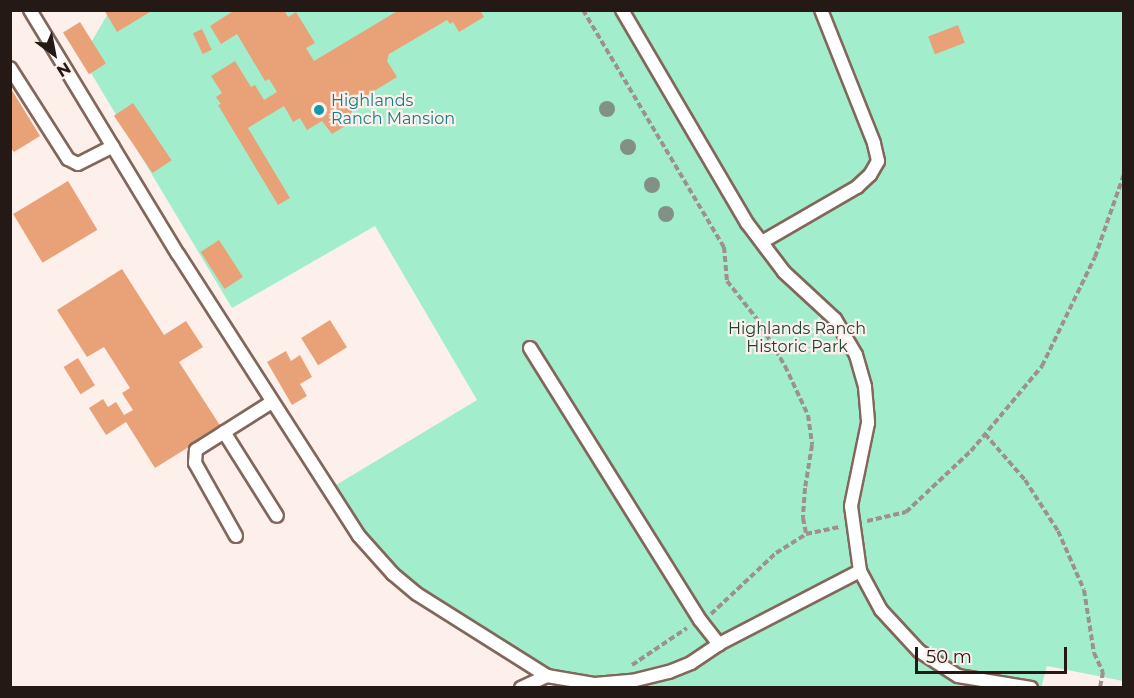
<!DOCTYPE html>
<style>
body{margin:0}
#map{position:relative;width:1134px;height:698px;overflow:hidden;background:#fdf0ea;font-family:Montserrat,sans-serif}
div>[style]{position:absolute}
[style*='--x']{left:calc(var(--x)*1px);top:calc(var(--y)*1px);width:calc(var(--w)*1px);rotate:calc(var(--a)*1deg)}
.green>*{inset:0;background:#a2eecc}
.building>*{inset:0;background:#e9a177;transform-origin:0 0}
.path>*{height:4px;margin-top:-2px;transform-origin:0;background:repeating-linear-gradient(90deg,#9d918c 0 6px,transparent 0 9px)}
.roads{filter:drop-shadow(2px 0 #82675a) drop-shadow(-2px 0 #82675a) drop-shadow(0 2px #82675a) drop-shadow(0 -2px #82675a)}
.lane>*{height:12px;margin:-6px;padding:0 6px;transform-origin:6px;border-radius:6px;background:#fff}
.trees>*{width:16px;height:16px;margin:-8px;border-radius:50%;background:#829186}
.dots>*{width:16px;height:16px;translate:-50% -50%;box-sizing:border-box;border:3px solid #fdf0ea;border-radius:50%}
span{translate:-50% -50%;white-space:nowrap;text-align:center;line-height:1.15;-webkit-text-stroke:4.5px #fdf0ea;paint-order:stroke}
.culture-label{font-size:16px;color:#0d838f}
.left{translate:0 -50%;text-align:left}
.park-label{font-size:16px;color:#1d4434}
.frame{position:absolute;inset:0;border:12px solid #241914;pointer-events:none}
.north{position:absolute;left:24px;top:24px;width:60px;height:60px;-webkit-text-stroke:4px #fdf0ea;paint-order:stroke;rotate:148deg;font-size:16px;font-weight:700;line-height:24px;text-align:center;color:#241914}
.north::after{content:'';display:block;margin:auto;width:21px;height:27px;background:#241914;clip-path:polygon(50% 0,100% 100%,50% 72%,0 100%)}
.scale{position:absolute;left:915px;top:647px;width:152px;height:27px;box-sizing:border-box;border:3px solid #241914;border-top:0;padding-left:8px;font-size:18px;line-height:21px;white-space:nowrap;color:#241914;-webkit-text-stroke:4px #fdf0ea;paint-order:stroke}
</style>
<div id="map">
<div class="green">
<div style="clip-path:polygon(110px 10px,1123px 11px,1123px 681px,1047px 666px,1041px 688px,632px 688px,632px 681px,547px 676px,405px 579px,372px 548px,336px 485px,477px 400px,375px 226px,232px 308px,82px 58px)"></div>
</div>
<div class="building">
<div style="clip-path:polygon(104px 10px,149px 10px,150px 12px,117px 32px)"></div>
<div style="clip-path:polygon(235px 10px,284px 10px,288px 17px,296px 12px,315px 43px,306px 48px,314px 61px,399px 10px,480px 10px,484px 17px,459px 32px,453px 22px,450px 24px,447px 20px,389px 54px,387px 61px,397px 77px,356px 102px,351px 114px,355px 120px,332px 134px,322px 121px,307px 130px,300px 118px,293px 122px,284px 106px,248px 128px,290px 198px,278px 205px,218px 105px,221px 104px,216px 97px,222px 93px,211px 76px,235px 61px,251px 87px,255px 85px,264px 100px,277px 92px,269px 79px,265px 81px,237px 34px,221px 44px,210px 26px)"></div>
<div style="left:80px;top:22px;width:49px;height:20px;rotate:58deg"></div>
<div style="left:958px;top:25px;width:19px;height:32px;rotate:69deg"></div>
<div style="left:202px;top:29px;width:23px;height:10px;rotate:65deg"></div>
<div style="clip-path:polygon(10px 87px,40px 136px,14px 152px,10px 147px)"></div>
<div style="left:133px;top:103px;width:69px;height:23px;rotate:56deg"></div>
<div style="left:68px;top:181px;width:57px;height:64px;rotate:59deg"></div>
<div style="left:219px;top:240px;width:44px;height:22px;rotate:57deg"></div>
<div style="clip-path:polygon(122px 269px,164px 335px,186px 321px,203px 347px,179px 362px,221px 427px,155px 468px,126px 422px,106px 435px,89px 408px,103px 399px,108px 407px,116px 402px,124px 415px,133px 410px,122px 393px,130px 388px,104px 347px,87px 357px,57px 310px)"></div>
<div style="left:330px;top:320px;width:32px;height:34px;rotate:58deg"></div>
<div style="clip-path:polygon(286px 351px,291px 361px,300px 355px,312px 377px,300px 384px,307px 396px,292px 405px,267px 362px)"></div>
<div style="left:78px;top:358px;width:32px;height:17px;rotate:58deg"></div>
</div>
<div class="path">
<div style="--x:583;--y:10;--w:276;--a:59.3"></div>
<div style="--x:724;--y:247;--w:34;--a:85"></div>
<div style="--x:727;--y:281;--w:48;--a:51.7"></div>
<div style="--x:757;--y:319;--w:55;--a:59.2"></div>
<div style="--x:785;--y:366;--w:54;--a:64.9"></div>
<div style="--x:808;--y:415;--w:30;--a:82"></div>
<div style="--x:812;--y:445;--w:44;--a:99.2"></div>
<div style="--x:805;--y:488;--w:30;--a:94"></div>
<div style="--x:803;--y:518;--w:16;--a:79"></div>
<div style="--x:985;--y:434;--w:61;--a:49"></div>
<div style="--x:1025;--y:480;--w:61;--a:57.1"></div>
<div style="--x:1058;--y:531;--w:64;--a:66.2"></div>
<div style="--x:1084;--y:590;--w:64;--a:81"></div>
<div style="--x:1094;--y:653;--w:21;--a:65"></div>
<div style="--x:1103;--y:672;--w:16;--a:101"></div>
<div style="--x:867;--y:521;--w:40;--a:-13"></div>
<div style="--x:906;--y:512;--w:89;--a:-43.2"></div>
<div style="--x:971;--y:451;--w:111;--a:-50.1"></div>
<div style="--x:1042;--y:366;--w:121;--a:-64.1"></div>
<div style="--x:1095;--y:257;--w:88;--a:-70.7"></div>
<div style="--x:711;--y:614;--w:89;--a:-43.2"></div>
<div style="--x:776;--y:553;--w:36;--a:-32"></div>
<div style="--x:806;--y:534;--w:34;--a:-12"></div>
<div style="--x:632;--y:665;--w:66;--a:-33.9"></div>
</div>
<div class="roads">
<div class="lane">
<div style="--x:30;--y:10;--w:285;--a:58.8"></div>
<div style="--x:178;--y:254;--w:335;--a:57.3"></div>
<div style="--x:359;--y:536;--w:51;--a:48.2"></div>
<div style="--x:393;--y:574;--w:31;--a:40"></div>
<div style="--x:417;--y:594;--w:154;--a:32.2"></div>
<div style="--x:622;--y:10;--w:247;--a:59.6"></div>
<div style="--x:747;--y:223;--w:61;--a:52.9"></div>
<div style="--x:784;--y:272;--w:69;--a:42.7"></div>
<div style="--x:835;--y:319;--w:42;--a:59.7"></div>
<div style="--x:856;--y:355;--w:33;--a:74"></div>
<div style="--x:865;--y:387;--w:36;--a:85"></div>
<div style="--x:868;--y:423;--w:85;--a:101.6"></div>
<div style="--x:851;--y:506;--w:66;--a:82.1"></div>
<div style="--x:10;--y:68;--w:108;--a:57.5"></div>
<div style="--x:68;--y:159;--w:11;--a:27"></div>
<div style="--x:78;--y:164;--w:39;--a:-27"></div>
<div style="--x:762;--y:242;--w:110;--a:-30.1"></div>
<div style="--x:857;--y:187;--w:18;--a:-43"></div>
<div style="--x:870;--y:175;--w:16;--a:-60"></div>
<div style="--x:878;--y:161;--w:18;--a:-103"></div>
<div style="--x:874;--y:143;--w:143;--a:-111.7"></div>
<div style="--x:530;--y:348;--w:321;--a:58"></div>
<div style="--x:700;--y:620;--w:31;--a:52"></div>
<div style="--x:224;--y:432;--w:99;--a:57.8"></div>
<div style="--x:236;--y:536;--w:84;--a:-119.3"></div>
<div style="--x:195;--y:463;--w:13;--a:-86"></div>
<div style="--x:196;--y:450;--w:90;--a:-32.3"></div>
<div style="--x:521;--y:688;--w:29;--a:-25"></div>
<div style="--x:547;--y:676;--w:49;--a:9.5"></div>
<div style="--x:595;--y:684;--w:37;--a:-5"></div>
<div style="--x:632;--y:681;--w:38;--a:-14"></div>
<div style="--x:669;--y:672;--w:24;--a:-22"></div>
<div style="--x:691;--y:663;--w:34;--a:-34"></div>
<div style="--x:719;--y:644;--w:159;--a:-27.4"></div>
<div style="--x:860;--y:571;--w:44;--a:61.7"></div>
<div style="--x:881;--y:610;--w:56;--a:47.2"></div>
<div style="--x:919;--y:651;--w:46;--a:32.7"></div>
<div style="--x:958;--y:676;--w:74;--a:9.3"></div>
</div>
</div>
<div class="trees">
<div style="left:607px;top:109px"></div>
<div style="left:628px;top:147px"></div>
<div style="left:652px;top:185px"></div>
<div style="left:666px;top:214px"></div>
</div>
<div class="dots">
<div style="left:319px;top:110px;background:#0f9aa8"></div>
</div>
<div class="culture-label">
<span class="left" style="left:331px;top:110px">Highlands<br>Ranch Mansion</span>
</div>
<div class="park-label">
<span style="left:797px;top:338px">Highlands Ranch<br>Historic Park</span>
</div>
<div class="frame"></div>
<div class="north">N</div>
<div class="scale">50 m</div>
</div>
